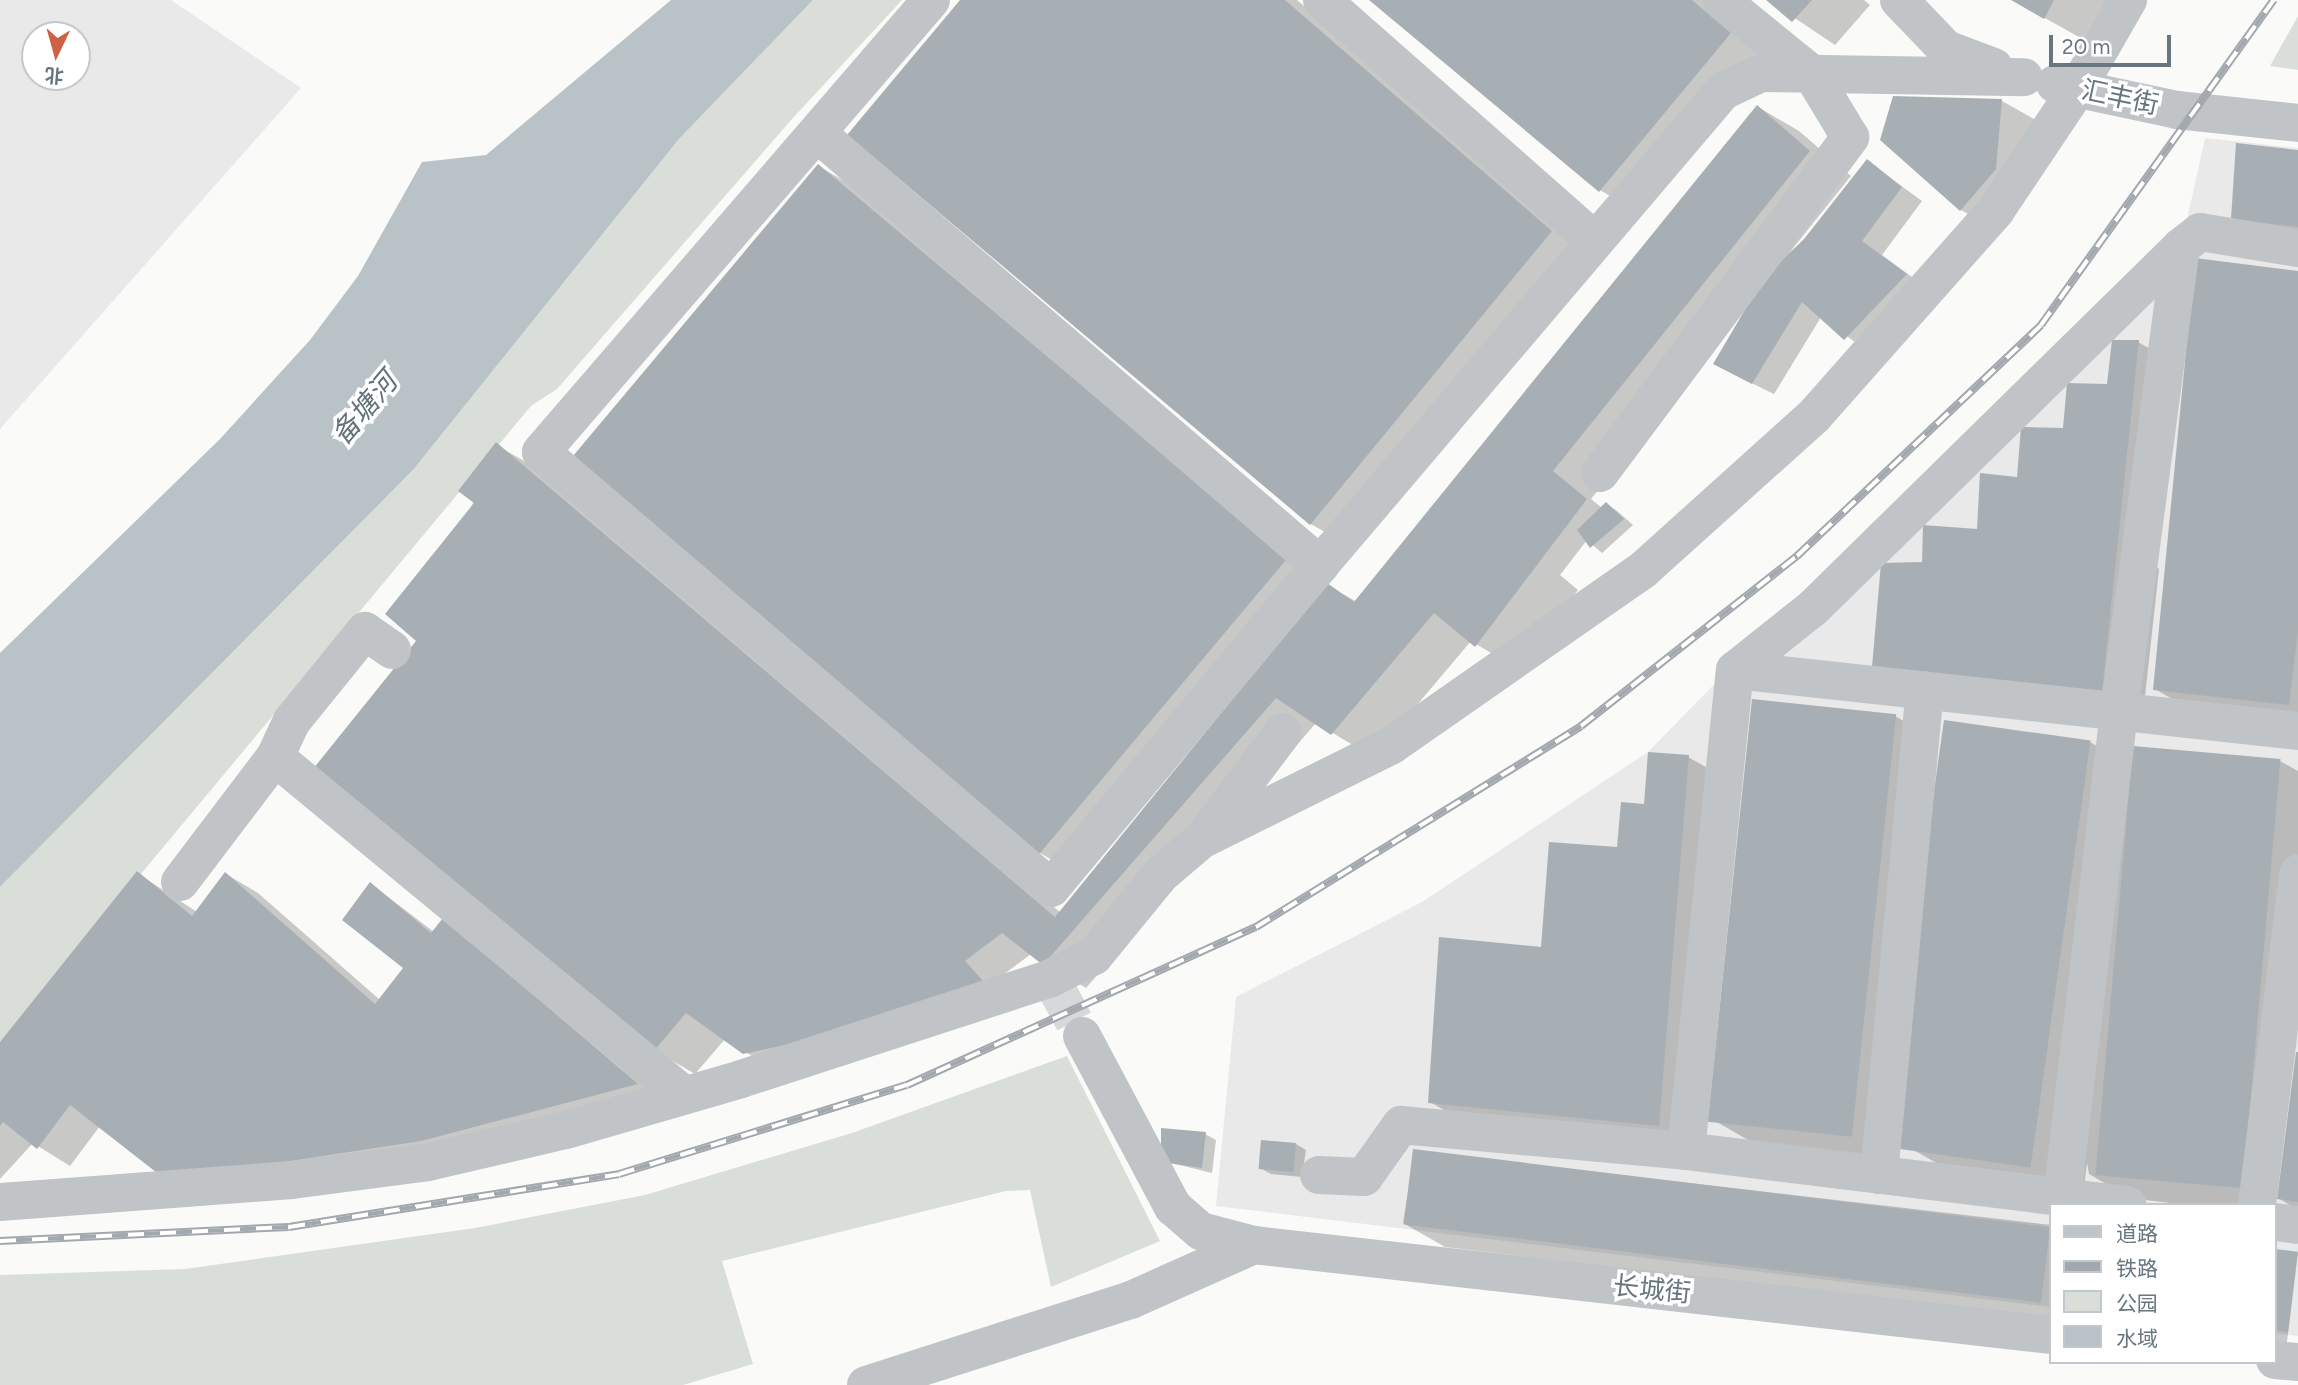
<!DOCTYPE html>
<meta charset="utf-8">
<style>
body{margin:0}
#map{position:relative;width:2298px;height:1385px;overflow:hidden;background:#fafaf8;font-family:Figtree,"Noto Sans SC",sans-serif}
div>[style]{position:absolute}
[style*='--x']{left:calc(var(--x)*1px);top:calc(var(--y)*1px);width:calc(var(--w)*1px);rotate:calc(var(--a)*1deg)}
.built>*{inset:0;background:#e8e9e8}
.green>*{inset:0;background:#daded8}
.water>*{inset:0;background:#b9c3c7}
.shadow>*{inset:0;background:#0003;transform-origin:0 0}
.building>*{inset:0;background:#a8afb4;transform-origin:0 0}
.minor-tunnel>*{height:38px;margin-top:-19px;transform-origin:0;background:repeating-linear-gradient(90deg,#d6d9da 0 38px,transparent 0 57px)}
.minor>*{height:38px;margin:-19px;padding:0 19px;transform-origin:19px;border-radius:19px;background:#c0c4c7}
.rail>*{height:8px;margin-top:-4px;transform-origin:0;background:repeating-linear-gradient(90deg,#fff 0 16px,#a2a8ad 0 32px);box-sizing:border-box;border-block:2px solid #a2a8ad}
span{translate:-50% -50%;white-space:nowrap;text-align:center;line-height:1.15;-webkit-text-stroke:7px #fff;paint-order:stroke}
.street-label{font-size:26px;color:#68767f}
.water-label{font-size:28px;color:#647378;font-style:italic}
.legend{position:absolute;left:2049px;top:1203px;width:228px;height:161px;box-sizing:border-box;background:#fff;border:2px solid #c3c8cc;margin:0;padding:9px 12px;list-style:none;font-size:21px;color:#68767f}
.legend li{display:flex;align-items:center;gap:14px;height:35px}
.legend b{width:35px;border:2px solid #c3c8cc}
.north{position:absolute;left:21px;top:21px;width:70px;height:70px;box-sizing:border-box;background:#fff;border:2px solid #c3c8cc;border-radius:50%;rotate:185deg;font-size:19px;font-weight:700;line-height:28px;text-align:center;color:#68767f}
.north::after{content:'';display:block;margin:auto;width:24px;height:32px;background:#ce6144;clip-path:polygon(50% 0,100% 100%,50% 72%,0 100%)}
.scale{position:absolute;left:2049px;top:35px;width:122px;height:32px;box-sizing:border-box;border:4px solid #68767f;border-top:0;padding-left:9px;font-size:21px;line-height:24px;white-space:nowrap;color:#68767f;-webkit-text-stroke:5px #fff;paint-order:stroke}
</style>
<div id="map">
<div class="built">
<div style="clip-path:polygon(evenodd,0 0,171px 0,301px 88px,0 429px,0 0,35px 35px,77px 35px,77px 77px,35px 77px,35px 35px)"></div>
<div style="clip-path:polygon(2205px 138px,2298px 148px,2298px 1336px,2275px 1333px,2275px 1205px,2051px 1205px,2051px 1307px,1216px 1206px,1236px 997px,1422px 902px,1648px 752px,1829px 567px,2181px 247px)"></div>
</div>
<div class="green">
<div style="clip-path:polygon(813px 0,902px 0,792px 119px,557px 389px,531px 406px,0 1043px,0 887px,413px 470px,679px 139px)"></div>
<div style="clip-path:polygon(2298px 16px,2298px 70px,2270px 66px)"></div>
<div style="clip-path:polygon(1067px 1056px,1160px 1241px,1051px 1287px,1030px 1190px,1006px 1191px,722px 1261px,753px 1364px,683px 1385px,0 1385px,0 1275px,185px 1269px,475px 1228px,645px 1195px,852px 1133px)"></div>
</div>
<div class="water">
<div style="clip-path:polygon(671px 0,813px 0,679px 139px,413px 470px,0 887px,0 653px,220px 439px,310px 340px,358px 276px,422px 162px,486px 155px)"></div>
</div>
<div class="shadow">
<div style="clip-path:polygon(962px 0,1297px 0,1593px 256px,1352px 548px,1311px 524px)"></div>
<div style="clip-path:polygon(1372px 0,1703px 0,1771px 58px,1641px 214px,1600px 190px)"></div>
<div style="clip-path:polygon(1768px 0,1864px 0,1870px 5px,1835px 45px)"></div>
<div style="clip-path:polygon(2013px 0,2108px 0,2086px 41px)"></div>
<div style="clip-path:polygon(1895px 98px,2002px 101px,2034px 119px,1993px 228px,1961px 210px,1882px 139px)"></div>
<div style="clip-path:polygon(1758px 107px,1799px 131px,1851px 176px,1790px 252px,1805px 240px,1867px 161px,1922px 201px,1882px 255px,1927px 288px,1867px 351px,1821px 317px,1774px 394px,1737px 376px,1748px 303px,1591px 499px,1602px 508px,1606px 504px,1616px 510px,1633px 525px,1602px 553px,1587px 540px,1560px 575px,1578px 590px,1518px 669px,1471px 641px,1373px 757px,1316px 723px,1086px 988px,1031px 954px,996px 980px,785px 1077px,725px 1039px,695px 1074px,654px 1050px,418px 641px,496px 445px,538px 469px,1061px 913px,1259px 669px,1079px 875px,1038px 852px,818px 166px,860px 190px,1327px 585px,1357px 602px)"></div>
<div style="clip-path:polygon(2298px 152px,2298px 245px,2233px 218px)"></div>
<div style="clip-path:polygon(2298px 273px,2298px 724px,2196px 713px,2155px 689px)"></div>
<div style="clip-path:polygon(2138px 342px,2170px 360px,2150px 563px,2159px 569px,2143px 715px,1915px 690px,1924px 564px,1985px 532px,2019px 478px,2108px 386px)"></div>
<div style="clip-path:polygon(1895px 716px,1937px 740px,1894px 1165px,1757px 1145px,1715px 1121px)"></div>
<div style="clip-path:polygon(2090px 742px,2133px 767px,2135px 748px,2280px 761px,2298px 771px,2298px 979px,2271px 1205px,2186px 1205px,2130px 1198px,2089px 1174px,2087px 1163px,2084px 1187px,1952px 1172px,1910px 1148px)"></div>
<div style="clip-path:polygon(1688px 757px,1720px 775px,1700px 1148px,1472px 1126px,1430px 1102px,1619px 849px,1645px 806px)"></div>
<div style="clip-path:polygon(137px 873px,197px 912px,226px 874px,258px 893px,380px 1000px,406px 968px,371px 884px,434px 932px,444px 920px,677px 1108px,204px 1198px,100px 1126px,70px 1166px,33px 1143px,0 1179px,0 1045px)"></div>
<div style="clip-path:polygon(2298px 1053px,2298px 1210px,2278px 1198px)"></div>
<div style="clip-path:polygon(1205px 1134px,1216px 1140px,1212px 1173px,1163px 1161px)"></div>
<div style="clip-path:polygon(1296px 1144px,1306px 1150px,1302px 1177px,1271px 1174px,1260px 1168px)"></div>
<div style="clip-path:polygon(1415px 1151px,2051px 1225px,2051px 1320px,1445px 1247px,1403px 1223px)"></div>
<div style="left:2275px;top:1251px;width:23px;height:97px;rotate:7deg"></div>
</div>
<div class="building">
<div style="clip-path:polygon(960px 0,1285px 0,1552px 231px,1310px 525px,847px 135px)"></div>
<div style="clip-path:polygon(1369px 0,1692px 0,1731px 33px,1599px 192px)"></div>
<div style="clip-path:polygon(1766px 0,1812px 0,1792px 22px)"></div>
<div style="clip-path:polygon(2011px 0,2054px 0,2044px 19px)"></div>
<div style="clip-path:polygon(1893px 96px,2002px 99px,1996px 169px,1960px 211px,1880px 140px)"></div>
<div style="clip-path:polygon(1757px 105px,1810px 151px,1553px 471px,1587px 499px,1475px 647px,1434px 613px,1331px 735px,1276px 698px,1043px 965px,1002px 933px,965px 961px,984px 982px,823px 1037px,743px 1054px,686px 1013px,653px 1052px,313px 769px,416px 641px,385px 614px,474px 503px,458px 491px,496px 442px,1055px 917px,1327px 583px,1354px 602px)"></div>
<div style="clip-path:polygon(2236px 143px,2298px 150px,2298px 227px,2231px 219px)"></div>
<div style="clip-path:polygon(1867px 159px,1902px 187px,1862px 241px,1907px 274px,1844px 340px,1802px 302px,1752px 384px,1713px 364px,1763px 279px,1804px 239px)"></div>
<div style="left:818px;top:164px;width:613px;height:386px;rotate:40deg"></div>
<div style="clip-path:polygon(2195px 258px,2298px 271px,2298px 631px,2289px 705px,2153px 690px)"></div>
<div style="clip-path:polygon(2112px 340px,2139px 340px,2102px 693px,1872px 667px,1881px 563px,1922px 562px,1923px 525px,1977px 529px,1980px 473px,2017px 477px,2021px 427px,2063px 428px,2067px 383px,2107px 384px)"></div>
<div style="clip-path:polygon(1606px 502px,1624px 519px,1590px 548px,1577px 530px)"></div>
<div style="left:1752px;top:699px;width:145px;height:425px;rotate:6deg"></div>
<div style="left:1944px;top:720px;width:148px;height:431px;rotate:8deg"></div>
<div style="left:2133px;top:746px;width:148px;height:431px;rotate:5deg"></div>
<div style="clip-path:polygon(1648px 752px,1689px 755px,1659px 1126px,1428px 1103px,1439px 937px,1541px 947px,1549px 842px,1617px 847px,1621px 802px,1644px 804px)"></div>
<div style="clip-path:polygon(137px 871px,192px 916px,225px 872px,375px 1004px,403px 968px,342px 920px,370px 882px,431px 933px,443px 918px,638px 1084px,421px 1141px,244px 1168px,161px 1176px,70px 1105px,37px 1149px,3px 1122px,0 1126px,0 1042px)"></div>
<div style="clip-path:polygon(2296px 1052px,2298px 1052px,2298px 1202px,2277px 1199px)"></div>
<div style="clip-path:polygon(1161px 1128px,1206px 1132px,1202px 1168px,1161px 1162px)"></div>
<div style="left:1261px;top:1140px;width:35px;height:29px;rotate:5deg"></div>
<div style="left:1413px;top:1149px;width:642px;height:76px;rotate:7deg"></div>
<div style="left:2275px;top:1249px;width:23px;height:81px;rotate:7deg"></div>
</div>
<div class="minor-tunnel">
<div style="--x:1056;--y:988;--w:55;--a:61.6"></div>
</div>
<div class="minor">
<div style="--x:931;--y:0;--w:597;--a:130.79"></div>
<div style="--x:541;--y:452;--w:671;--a:40.53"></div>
<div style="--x:1051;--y:888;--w:420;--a:-50.2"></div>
<div style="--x:1322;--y:0;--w:364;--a:41.4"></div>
<div style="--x:1899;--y:0;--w:68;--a:46.2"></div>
<div style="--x:1946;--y:49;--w:51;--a:20.6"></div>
<div style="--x:2055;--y:84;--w:125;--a:12"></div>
<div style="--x:2177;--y:110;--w:122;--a:6.1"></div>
<div style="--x:818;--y:134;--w:662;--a:40.65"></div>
<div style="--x:1320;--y:565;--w:622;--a:-49.63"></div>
<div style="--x:1723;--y:91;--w:42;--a:-25.3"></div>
<div style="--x:1761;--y:73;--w:263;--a:0.9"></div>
<div style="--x:1600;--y:473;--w:419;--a:-53.3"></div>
<div style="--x:1850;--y:137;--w:74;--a:-121.1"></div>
<div style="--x:1812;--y:74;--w:117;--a:-140.9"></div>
<div style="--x:1735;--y:670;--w:100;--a:-38.5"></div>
<div style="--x:1813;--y:608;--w:516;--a:-44.45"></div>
<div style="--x:275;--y:757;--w:40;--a:-65"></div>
<div style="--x:292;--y:721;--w:116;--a:-51"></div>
<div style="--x:365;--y:631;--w:33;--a:35"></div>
<div style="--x:1207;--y:833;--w:126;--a:-53"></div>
<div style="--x:180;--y:882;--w:157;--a:-52.8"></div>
<div style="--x:275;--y:757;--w:531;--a:39.57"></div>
<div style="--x:1082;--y:1036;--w:194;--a:62"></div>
<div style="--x:1173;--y:1207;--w:37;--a:41"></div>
<div style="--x:1201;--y:1231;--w:55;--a:14.8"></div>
<div style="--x:1254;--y:1245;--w:802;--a:6.44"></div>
<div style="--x:1686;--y:1151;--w:483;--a:-84.2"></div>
<div style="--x:1735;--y:670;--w:566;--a:6.18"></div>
<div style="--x:1319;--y:1175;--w:45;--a:2.5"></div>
<div style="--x:1364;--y:1177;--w:64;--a:-54.6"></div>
<div style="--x:1401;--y:1125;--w:286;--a:5.2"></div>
<div style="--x:1686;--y:1151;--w:445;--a:7"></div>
<div style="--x:1879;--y:1175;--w:487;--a:-84.6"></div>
<div style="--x:2062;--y:1197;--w:489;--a:-83.3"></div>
<div style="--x:2119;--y:711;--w:468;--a:-82.4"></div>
<div style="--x:2181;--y:247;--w:24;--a:-38"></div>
<div style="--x:2200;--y:232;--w:99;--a:9.3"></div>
<div style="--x:0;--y:1202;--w:293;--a:-4.3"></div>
<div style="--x:292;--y:1180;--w:137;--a:-7.5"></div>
<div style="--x:428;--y:1162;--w:142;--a:-13.1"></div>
<div style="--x:566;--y:1130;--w:182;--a:-16.2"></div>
<div style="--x:741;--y:1079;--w:326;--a:-18"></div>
<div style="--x:1051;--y:978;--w:48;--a:-27.1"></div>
<div style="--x:1094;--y:956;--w:104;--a:-50.8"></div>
<div style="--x:1160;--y:875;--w:54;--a:-40.5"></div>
<div style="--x:1201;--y:840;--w:213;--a:-26.4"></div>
<div style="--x:1392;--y:745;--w:307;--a:-34.9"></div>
<div style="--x:1644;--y:569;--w:229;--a:-42"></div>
<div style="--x:1814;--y:416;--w:275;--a:-48.5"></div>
<div style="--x:1996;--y:210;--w:146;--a:-56.2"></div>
<div style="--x:2077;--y:89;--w:103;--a:-60.2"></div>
<div style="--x:2257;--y:1205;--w:334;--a:-82.9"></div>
<div style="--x:2275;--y:1222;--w:23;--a:7"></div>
<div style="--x:2275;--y:1360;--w:23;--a:5"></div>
<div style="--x:866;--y:1385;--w:278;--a:-17.8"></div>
<div style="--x:1131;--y:1300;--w:135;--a:-24.1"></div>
</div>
<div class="rail">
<div style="--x:0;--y:1241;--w:289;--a:-2.8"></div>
<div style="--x:289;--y:1227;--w:334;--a:-9.1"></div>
<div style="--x:619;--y:1174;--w:301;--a:-17.2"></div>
<div style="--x:907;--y:1085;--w:383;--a:-24.4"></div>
<div style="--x:1256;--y:927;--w:382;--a:-31.7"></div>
<div style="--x:1581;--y:726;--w:275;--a:-38.2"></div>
<div style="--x:1797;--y:556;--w:336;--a:-43.4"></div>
<div style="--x:2041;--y:325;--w:400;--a:-54.4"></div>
</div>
<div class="street-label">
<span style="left:2120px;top:98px;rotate:12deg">汇丰街</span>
<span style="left:1652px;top:1290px;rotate:6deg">长城街</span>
</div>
<div class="water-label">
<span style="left:364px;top:408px;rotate:-50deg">备塘河</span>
</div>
<ul class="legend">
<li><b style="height:9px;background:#c0c4c7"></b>道路</li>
<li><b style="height:9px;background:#a2a8ad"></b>铁路</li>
<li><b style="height:19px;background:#daded8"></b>公园</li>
<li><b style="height:19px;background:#b9c3c7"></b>水域</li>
</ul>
<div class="north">北</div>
<div class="scale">20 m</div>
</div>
